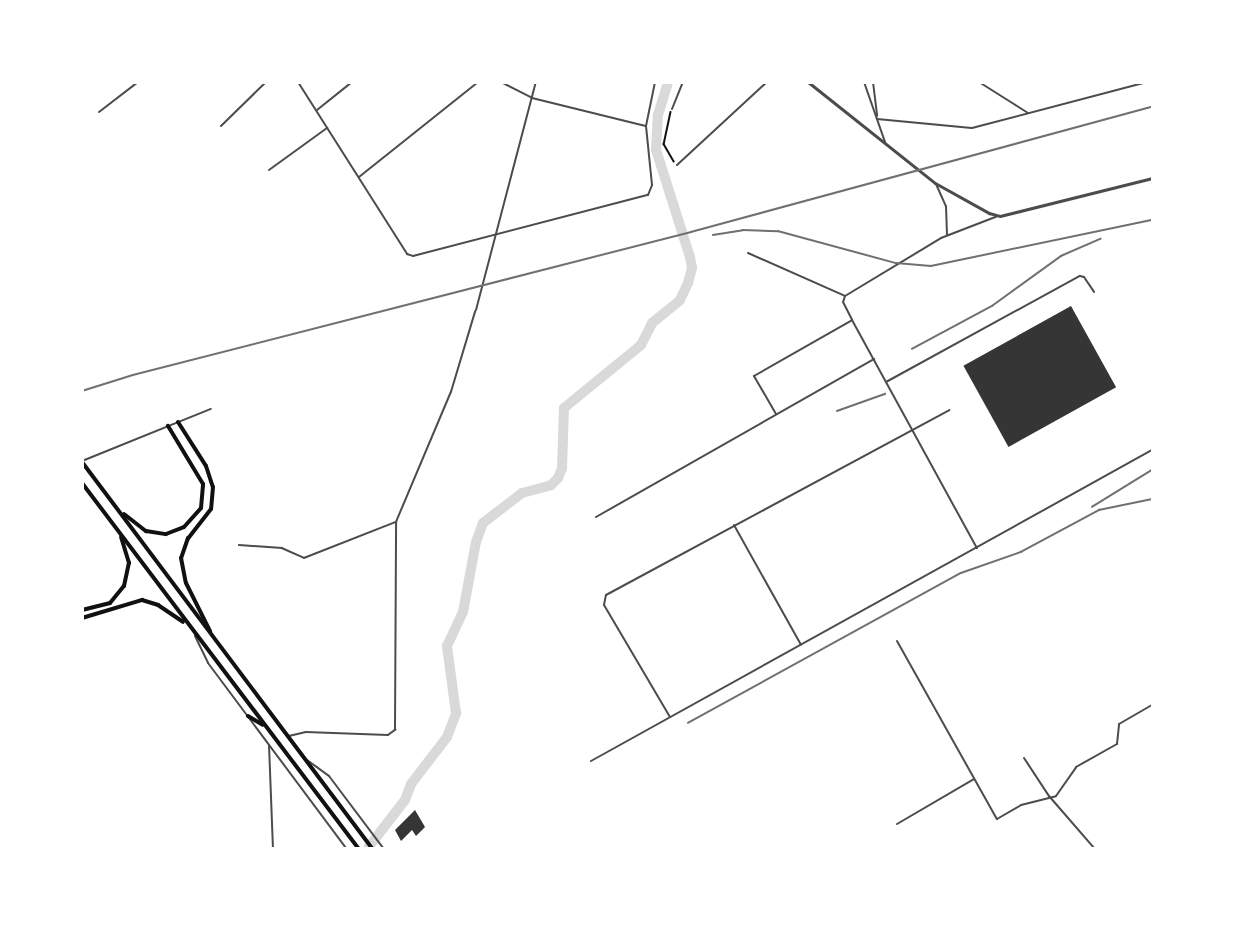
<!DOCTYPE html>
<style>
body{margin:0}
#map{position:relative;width:1235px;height:931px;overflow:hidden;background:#fff;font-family:"PT Sans Narrow",sans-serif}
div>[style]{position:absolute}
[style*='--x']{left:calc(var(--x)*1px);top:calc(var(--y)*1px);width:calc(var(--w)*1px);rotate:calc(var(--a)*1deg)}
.river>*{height:10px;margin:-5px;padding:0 5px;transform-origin:5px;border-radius:5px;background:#d9d9d9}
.building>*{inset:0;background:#353535;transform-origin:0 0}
.path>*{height:1.5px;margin:-0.75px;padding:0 0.75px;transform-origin:0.75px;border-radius:0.75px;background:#111}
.service>*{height:1.5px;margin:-0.75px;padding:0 0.75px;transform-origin:0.75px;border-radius:0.75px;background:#4c4c4c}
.minor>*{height:2px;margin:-1px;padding:0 1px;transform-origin:1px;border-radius:1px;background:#4c4c4c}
.tertiary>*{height:3px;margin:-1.5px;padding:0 1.5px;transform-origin:1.5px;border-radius:1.5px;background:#4c4c4c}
.trunk>*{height:4px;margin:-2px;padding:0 2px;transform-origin:2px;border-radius:2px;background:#111}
.rail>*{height:1.5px;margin:-0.75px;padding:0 0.75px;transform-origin:0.75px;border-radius:0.75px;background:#707070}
span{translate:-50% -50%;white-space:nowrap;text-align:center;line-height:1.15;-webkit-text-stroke:5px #fff;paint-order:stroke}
.frame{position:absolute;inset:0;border:84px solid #fff;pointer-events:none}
</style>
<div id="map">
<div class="river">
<div style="--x:368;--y:848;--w:61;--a:-52.4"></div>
<div style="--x:405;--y:800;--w:17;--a:-69"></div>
<div style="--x:411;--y:784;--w:59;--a:-52.5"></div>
<div style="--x:447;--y:737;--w:26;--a:-69"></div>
<div style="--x:456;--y:713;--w:68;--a:-97.7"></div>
<div style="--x:447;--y:646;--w:38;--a:-65"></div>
<div style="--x:463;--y:612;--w:71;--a:-79.5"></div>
<div style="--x:476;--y:542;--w:20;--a:-70"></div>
<div style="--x:483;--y:523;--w:49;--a:-37.6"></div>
<div style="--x:522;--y:493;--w:30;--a:-15"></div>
<div style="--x:551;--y:485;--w:10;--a:-45"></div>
<div style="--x:558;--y:478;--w:11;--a:-68"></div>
<div style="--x:562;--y:468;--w:60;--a:-88.1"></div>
<div style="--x:564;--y:408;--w:99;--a:-39.3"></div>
<div style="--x:641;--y:345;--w:25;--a:-63"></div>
<div style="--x:652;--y:323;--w:36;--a:-39"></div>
<div style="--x:680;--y:300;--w:19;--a:-65"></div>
<div style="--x:688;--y:283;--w:16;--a:-75"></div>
<div style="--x:692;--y:268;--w:11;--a:-100"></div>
<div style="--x:690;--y:257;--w:112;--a:-107.6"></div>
<div style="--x:656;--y:150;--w:35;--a:-87"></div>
<div style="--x:658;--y:115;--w:34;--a:-73"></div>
</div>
<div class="building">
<div style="left:1071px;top:306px;width:93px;height:123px;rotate:61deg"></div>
<div style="clip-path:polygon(415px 810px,425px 827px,416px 836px,412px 830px,401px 841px,395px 830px)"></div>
</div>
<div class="path">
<div style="--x:671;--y:112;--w:33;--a:102"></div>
<div style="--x:664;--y:144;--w:20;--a:60"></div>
</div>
<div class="service">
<div style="--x:239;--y:545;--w:43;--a:4"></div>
<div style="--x:282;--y:548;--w:24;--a:24"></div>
<div style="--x:304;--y:558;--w:99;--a:-21.4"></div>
<div style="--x:396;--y:522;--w:141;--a:-67.1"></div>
<div style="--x:451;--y:392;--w:84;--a:-73.3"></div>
<div style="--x:289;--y:736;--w:17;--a:-13"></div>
<div style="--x:306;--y:732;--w:82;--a:2.1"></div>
<div style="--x:388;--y:735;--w:9;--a:-36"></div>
<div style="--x:395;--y:730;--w:207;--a:-89.7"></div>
</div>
<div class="minor">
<div style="--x:298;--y:82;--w:204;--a:57.6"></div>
<div style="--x:407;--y:254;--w:6;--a:18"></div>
<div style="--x:413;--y:256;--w:243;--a:-14.6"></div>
<div style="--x:648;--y:195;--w:11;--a:-68"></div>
<div style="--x:652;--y:185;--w:59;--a:-95.8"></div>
<div style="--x:646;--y:126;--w:45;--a:-78.4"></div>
<div style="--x:501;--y:82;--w:35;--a:27"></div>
<div style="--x:532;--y:98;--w:117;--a:13.8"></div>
<div style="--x:864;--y:82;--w:64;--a:70.7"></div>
<div style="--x:873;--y:82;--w:34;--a:83"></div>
<div style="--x:979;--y:82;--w:58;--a:32.3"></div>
<div style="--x:672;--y:109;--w:29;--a:-68"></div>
<div style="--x:317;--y:110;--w:45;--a:-38.7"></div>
<div style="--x:99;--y:112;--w:49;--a:-37.6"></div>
<div style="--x:877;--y:119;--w:95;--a:5.4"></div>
<div style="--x:972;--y:128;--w:181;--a:-14.7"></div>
<div style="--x:221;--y:126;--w:63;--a:-44.4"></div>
<div style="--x:677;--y:165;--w:122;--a:-42.7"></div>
<div style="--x:269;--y:170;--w:72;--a:-35.9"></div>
<div style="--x:359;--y:177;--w:152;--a:-38.6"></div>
<div style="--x:936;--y:184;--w:24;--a:66"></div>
<div style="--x:946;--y:206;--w:29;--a:88"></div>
<div style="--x:748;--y:253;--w:106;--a:23.9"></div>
<div style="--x:845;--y:296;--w:6;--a:108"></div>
<div style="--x:843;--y:302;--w:20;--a:63"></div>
<div style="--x:852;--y:320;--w:260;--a:61.3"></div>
<div style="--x:845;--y:296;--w:112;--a:-31.1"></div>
<div style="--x:941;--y:238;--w:61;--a:-21.1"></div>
<div style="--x:476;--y:310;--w:236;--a:-75.3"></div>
<div style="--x:886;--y:382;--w:221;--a:-28.7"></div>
<div style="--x:1080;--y:276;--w:4;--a:14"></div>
<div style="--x:1084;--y:277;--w:18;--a:56"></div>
<div style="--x:776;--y:414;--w:44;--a:-120.1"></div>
<div style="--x:754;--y:376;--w:113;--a:-29.7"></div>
<div style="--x:82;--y:461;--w:139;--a:-22"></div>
<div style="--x:596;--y:517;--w:320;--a:-29.6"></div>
<div style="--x:734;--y:525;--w:137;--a:60.8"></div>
<div style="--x:195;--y:636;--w:30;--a:64"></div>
<div style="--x:208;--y:663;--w:231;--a:53.3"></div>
<div style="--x:897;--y:641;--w:204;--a:60.7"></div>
<div style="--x:997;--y:819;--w:28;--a:-30"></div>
<div style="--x:1021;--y:805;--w:36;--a:-14"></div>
<div style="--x:1056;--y:796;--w:35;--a:-55"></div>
<div style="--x:1076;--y:767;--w:47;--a:-29.3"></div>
<div style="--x:1117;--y:744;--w:20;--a:-84"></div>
<div style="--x:1119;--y:724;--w:38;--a:-30"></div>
<div style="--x:670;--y:717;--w:130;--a:-120.5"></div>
<div style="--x:604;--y:605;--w:10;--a:-79"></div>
<div style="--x:606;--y:595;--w:390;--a:-28.3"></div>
<div style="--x:269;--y:745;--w:103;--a:87.8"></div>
<div style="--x:1024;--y:758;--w:45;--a:56.7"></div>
<div style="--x:1049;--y:796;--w:69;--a:49.1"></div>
<div style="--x:307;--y:760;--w:27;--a:36"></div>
<div style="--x:329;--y:776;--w:90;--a:53.1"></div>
<div style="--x:591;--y:761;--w:641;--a:-29"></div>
<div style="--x:897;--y:824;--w:89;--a:-30.3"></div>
</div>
<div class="tertiary">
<div style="--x:808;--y:82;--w:162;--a:38.5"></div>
<div style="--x:935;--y:183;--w:62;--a:29.1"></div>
<div style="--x:989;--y:213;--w:11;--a:15"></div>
<div style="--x:1000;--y:216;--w:157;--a:-14"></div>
</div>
<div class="trunk">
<div style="--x:178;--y:422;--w:52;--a:57.5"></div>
<div style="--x:206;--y:466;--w:22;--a:72"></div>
<div style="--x:213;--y:487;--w:22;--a:95"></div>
<div style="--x:211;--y:509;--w:37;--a:128"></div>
<div style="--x:188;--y:538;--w:21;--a:109"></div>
<div style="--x:181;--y:558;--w:25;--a:79"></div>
<div style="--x:186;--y:583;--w:54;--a:63.4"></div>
<div style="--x:82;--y:462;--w:483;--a:53.1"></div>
<div style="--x:82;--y:483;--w:458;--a:52.9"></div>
<div style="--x:124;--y:514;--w:28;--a:38"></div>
<div style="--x:146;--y:531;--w:20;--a:9"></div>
<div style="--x:166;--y:534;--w:19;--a:-21"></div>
<div style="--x:184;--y:527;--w:25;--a:-48"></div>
<div style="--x:201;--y:508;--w:24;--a:-85"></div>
<div style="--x:203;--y:484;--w:68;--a:-121.1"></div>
<div style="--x:82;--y:610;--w:29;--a:-14"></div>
<div style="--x:110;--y:603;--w:22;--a:-51"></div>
<div style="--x:124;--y:586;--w:24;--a:-78"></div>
<div style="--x:129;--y:563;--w:27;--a:-107"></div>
<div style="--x:82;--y:618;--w:63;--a:-16.7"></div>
<div style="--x:142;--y:600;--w:17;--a:17"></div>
<div style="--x:158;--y:605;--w:30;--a:34"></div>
<div style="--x:248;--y:716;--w:17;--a:31"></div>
</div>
<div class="rail">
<div style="--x:713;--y:235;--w:30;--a:-9"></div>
<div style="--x:743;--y:230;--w:35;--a:2"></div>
<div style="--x:778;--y:231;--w:122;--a:15.2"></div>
<div style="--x:896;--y:263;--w:35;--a:5"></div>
<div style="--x:931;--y:266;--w:226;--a:-11.8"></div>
<div style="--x:912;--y:349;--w:91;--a:-28.3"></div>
<div style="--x:992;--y:306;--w:85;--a:-35.9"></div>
<div style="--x:1061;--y:256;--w:43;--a:-23.6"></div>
<div style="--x:82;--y:391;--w:53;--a:-17.4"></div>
<div style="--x:133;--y:375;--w:576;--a:-14.37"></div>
<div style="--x:691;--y:232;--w:478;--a:-15.2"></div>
<div style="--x:837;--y:411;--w:51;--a:-19.5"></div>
<div style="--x:1092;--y:507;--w:70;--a:-31.7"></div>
<div style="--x:688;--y:723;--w:311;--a:-28.8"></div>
<div style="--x:961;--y:573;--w:64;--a:-19.3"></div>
<div style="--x:1021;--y:552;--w:89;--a:-28.3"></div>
<div style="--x:1099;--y:510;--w:54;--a:-11.7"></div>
</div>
<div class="frame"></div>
</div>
